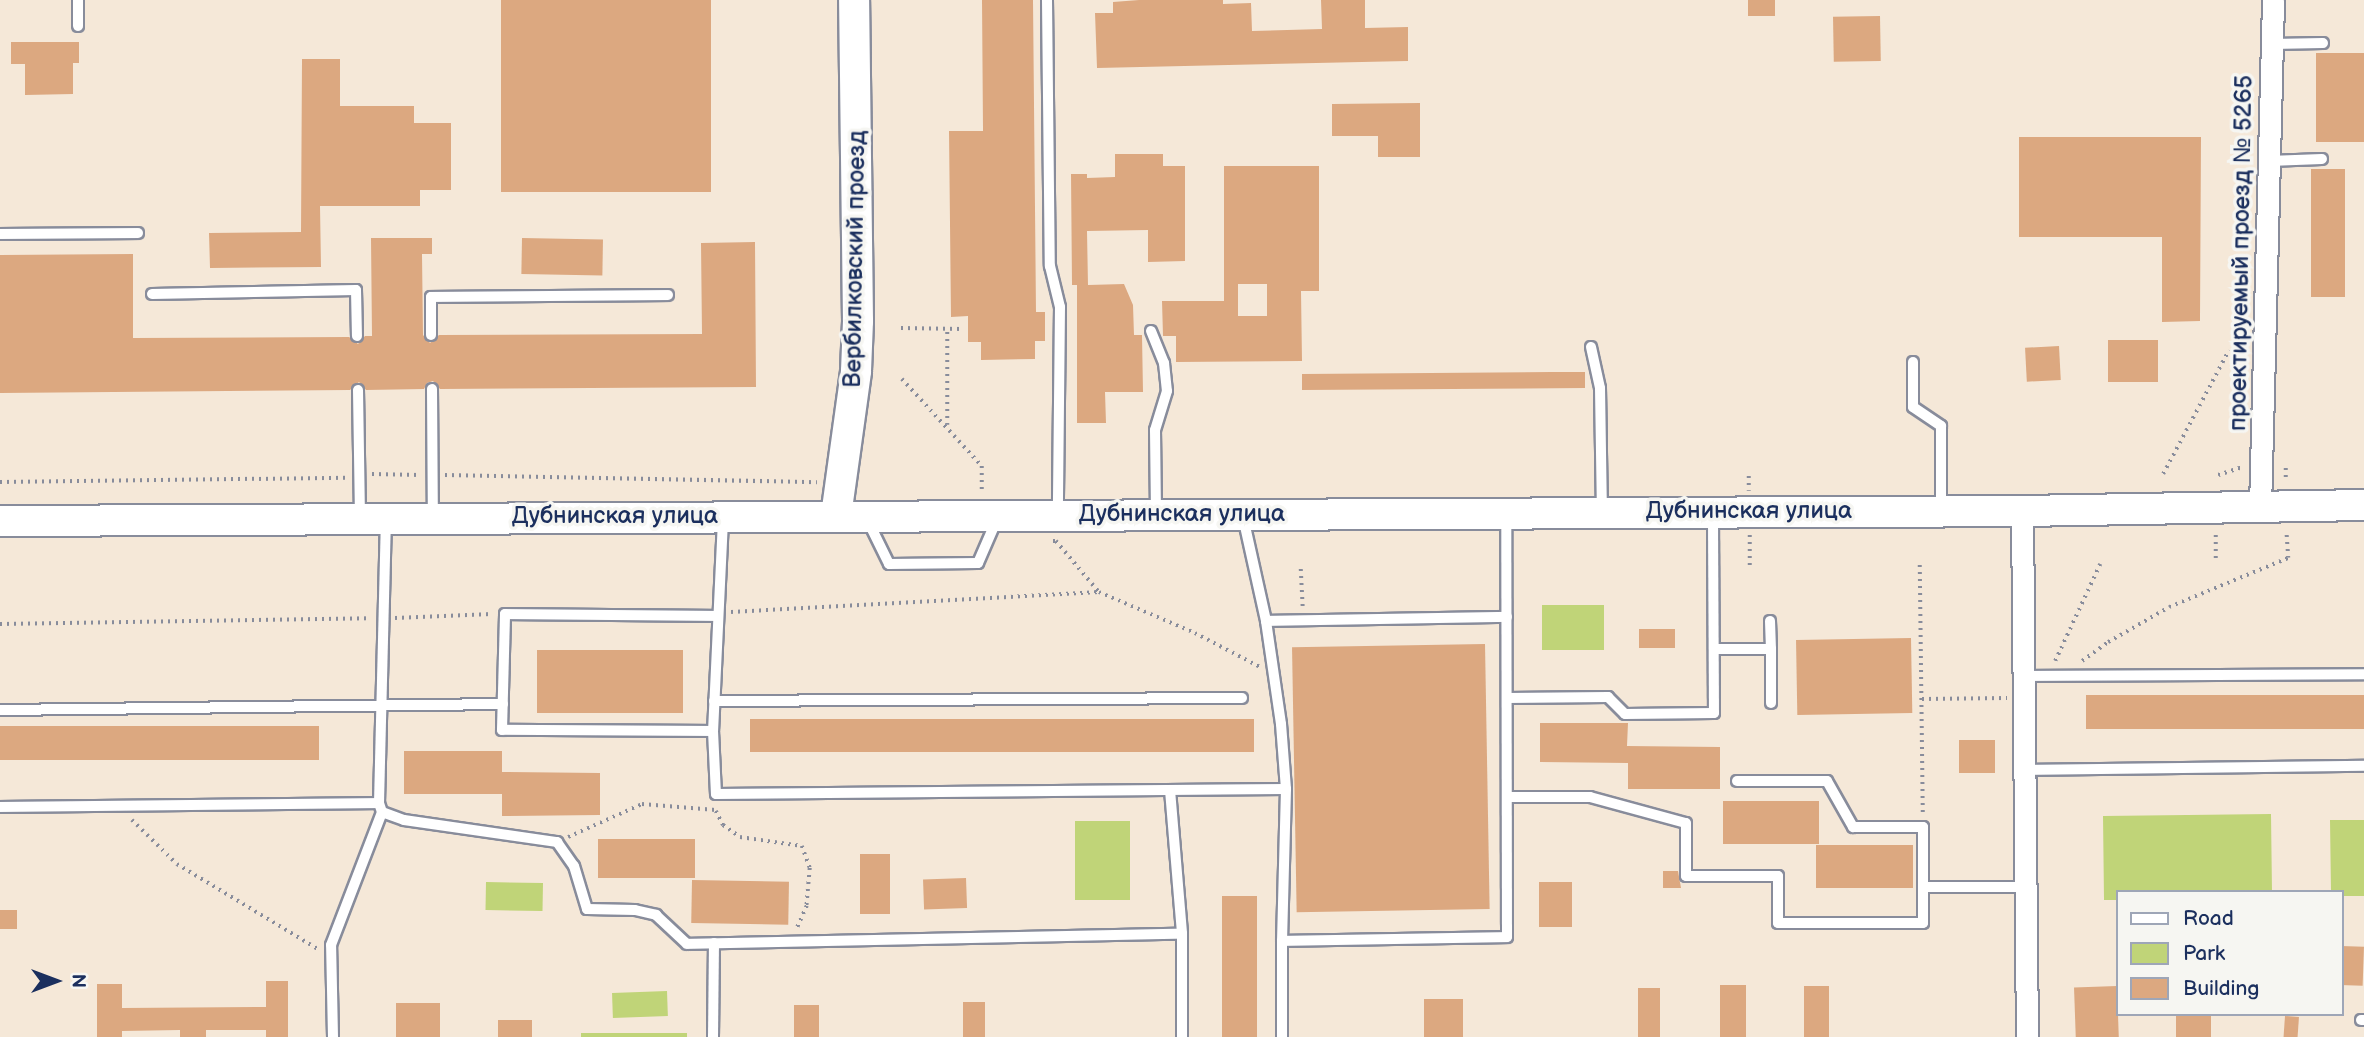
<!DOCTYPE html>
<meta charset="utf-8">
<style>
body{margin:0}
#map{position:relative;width:2364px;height:1037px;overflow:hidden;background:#f5e8d8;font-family:"Balsamiq Sans",sans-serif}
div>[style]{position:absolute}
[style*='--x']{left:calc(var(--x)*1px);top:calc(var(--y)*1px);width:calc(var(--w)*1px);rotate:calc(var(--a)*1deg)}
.green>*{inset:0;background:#c0d478;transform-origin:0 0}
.building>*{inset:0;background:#dca880;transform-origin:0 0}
.path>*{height:3.5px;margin-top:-1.75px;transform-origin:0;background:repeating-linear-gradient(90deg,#888c9b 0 2px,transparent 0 7px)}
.roads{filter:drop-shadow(2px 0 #888c9b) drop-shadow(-2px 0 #888c9b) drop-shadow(0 2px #888c9b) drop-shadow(0 -2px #888c9b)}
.lane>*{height:10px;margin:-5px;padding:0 5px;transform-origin:5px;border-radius:5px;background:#fff}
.street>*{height:21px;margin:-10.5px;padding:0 10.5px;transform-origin:10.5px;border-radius:10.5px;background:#fff}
.secondary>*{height:30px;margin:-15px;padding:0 15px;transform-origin:15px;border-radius:15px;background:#fff}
span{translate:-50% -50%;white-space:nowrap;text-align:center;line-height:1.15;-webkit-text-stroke:7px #f6f6f2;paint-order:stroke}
.street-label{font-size:24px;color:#1b2f5e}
.legend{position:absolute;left:2116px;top:890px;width:228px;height:126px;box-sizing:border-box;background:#f6f6f2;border:2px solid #9ea6b7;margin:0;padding:9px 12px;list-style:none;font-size:21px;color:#1b2f5e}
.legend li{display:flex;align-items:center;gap:14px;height:35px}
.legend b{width:35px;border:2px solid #9ea6b7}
.north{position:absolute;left:21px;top:946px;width:70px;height:70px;-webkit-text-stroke:5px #f6f6f2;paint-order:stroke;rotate:90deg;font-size:19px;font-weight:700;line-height:28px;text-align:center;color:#1b2f5e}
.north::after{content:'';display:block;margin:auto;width:24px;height:32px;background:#1b2f5e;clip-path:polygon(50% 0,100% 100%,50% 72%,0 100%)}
</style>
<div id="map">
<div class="green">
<div style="left:1542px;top:605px;width:62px;height:45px"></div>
<div style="clip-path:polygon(2271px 814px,2272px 892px,2117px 892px,2117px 900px,2104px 900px,2103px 816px)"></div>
<div style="clip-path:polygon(2330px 820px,2364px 820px,2364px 896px,2341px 896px,2341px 892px,2331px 892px)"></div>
<div style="left:1075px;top:821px;width:55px;height:79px"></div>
<div style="left:486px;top:882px;width:57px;height:28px;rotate:1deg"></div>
<div style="left:667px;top:991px;width:25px;height:55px;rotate:88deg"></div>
<div style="left:581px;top:1033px;width:106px;height:4px"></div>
</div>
<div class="building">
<div style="left:501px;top:0;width:210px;height:192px"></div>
<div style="clip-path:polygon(982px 0,1033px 0,1036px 312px,1045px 312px,1045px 341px,1035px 341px,1035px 359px,981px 360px,981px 342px,968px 342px,968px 316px,951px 317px,949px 131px,983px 131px)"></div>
<div style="clip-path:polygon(1139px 0,1223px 0,1223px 4px,1251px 3px,1252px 31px,1322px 29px,1321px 0,1365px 0,1365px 28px,1408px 27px,1408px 61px,1097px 68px,1095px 13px,1113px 13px,1113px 2px)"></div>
<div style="left:1748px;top:0;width:27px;height:16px"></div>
<div style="left:1880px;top:16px;width:45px;height:47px;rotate:89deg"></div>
<div style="clip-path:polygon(11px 42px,79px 42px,79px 63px,73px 63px,73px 94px,25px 95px,25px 64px,11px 64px)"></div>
<div style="left:2316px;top:53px;width:48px;height:89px"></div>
<div style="clip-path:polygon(302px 59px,340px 59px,340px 106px,414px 106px,414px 123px,451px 123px,451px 190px,420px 190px,420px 206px,320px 206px,321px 267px,210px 268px,209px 233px,301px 232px)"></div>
<div style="clip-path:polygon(1420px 103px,1420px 157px,1378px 157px,1378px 136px,1332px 136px,1332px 104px)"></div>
<div style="clip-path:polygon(2019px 137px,2201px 137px,2200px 321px,2162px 322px,2162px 237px,2019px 237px)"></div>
<div style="clip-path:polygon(1115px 154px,1163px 154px,1163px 166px,1185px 166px,1185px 261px,1148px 262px,1148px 230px,1087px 231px,1088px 285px,1124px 284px,1133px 305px,1134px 335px,1142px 335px,1143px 392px,1105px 392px,1106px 423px,1077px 423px,1077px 285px,1072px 285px,1071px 174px,1087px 174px,1087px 178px,1115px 177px)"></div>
<div style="clip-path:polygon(evenodd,1224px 166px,1319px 166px,1319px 291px,1301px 291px,1302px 361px,1176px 362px,1176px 336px,1163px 336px,1162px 301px,1224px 301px,1224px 166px,1238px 284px,1267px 284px,1267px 316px,1238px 316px,1238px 284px)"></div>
<div style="left:2311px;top:169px;width:34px;height:128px"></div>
<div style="clip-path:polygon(371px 238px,432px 238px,432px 254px,422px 254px,423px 335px,430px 343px,439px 335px,702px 334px,701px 243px,755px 242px,756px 387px,440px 389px,433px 381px,427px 383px,424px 389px,366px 390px,359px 382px,350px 390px,0 393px,0 255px,133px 254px,133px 338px,349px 337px,358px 344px,365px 336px,372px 336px)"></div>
<div style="left:522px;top:238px;width:81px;height:36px;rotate:1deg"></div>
<div style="left:2108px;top:340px;width:50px;height:42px"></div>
<div style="left:2059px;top:346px;width:34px;height:34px;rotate:87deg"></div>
<div style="clip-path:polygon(1551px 372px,1585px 372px,1585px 388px,1302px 390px,1302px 374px)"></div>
<div style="left:1639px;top:629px;width:36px;height:19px"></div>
<div style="left:1911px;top:638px;width:75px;height:115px;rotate:89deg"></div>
<div style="left:1485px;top:644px;width:265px;height:193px;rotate:89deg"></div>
<div style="left:537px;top:650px;width:146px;height:63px"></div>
<div style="left:2364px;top:695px;width:34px;height:278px;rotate:90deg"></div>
<div style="left:1254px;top:719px;width:33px;height:504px;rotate:90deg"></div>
<div style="clip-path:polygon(1540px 723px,1628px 723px,1627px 746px,1720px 747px,1720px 789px,1628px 789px,1628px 763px,1540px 762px)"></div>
<div style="left:319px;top:726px;width:34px;height:319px;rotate:90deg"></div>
<div style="left:1959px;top:740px;width:36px;height:33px"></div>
<div style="clip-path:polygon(404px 751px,502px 751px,502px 772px,600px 773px,600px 815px,502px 816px,502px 794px,404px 794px)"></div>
<div style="left:1723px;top:801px;width:96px;height:43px"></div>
<div style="left:598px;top:839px;width:97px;height:39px"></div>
<div style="left:1816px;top:845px;width:97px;height:43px"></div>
<div style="left:860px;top:854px;width:30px;height:60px"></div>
<div style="clip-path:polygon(1663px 871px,1678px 871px,1681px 888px,1663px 888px)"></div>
<div style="left:966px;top:878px;width:30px;height:43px;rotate:88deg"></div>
<div style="left:692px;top:880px;width:97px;height:43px;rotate:1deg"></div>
<div style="left:1539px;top:882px;width:33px;height:45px"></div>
<div style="left:1222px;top:896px;width:35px;height:141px"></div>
<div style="left:0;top:910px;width:17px;height:19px"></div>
<div style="left:2341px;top:946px;width:23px;height:39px;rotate:2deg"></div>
<div style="clip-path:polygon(266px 981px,288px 981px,288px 1037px,266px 1037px,266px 1030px,206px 1030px,206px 1037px,180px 1037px,180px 1030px,122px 1031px,122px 1037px,97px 1037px,97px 984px,122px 984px,122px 1008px,266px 1007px)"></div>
<div style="left:1720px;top:985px;width:26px;height:52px"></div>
<div style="left:1804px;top:986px;width:25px;height:51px"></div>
<div style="left:2117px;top:986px;width:51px;height:43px;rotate:88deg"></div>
<div style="left:1638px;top:988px;width:22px;height:49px"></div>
<div style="left:1463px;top:999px;width:38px;height:39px;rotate:90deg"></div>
<div style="left:963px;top:1002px;width:22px;height:35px"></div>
<div style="left:396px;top:1003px;width:44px;height:34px"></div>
<div style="left:794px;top:1005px;width:25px;height:32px"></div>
<div style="left:2176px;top:1014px;width:35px;height:23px"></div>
<div style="left:2285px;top:1016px;width:14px;height:21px;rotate:4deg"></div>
<div style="left:498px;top:1020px;width:34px;height:17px"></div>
</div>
<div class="path">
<div style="--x:901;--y:328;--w:62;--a:0.9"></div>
<div style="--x:902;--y:379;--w:118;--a:47.4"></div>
<div style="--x:982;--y:466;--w:26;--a:90"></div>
<div style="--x:947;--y:425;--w:96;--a:-90"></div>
<div style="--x:2286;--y:468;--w:10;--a:90"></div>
<div style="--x:372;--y:474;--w:48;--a:1.2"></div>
<div style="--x:2163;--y:474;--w:140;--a:-62"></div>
<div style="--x:445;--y:475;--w:372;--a:1.1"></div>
<div style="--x:2218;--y:475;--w:25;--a:-18"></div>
<div style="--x:1749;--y:476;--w:15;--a:90"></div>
<div style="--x:0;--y:482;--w:347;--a:-0.7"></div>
<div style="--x:1750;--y:535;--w:33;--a:90"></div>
<div style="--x:2216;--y:535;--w:24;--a:90"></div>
<div style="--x:1053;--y:541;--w:3;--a:0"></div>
<div style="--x:1056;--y:541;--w:67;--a:49.9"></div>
<div style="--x:1099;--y:592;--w:104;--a:23.1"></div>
<div style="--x:1195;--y:633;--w:73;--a:27.6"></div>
<div style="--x:1920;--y:565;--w:250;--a:89.3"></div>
<div style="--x:1301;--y:569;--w:40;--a:87.1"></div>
<div style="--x:731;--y:612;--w:369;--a:-3.1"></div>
<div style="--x:395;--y:618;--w:97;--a:-2.4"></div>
<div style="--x:0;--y:624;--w:370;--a:-0.9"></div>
<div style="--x:2055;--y:661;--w:107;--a:-65.1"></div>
<div style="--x:2082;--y:661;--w:32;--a:-36"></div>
<div style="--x:2108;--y:642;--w:70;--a:-29.8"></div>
<div style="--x:2169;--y:607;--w:129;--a:-22.4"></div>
<div style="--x:2288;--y:558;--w:26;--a:-94"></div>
<div style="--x:1922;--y:699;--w:85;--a:-0.7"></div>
<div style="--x:716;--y:811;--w:16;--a:63"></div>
<div style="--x:723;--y:825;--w:21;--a:35"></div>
<div style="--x:740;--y:837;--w:63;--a:8.3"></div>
<div style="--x:802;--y:846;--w:23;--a:70"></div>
<div style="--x:810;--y:868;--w:38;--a:95"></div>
<div style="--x:807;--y:906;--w:24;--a:114"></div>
<div style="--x:132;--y:820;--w:63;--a:44.4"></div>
<div style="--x:177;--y:864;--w:165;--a:31.1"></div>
<div style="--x:568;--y:837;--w:81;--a:-24"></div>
<div style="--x:642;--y:804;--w:74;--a:4.6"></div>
</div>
<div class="roads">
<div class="lane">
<div style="--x:78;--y:0;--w:26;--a:90"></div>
<div style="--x:1047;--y:0;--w:266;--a:89.4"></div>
<div style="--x:1050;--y:266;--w:42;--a:76.3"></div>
<div style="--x:1060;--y:307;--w:208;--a:90.6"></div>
<div style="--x:2272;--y:44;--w:51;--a:-1.1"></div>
<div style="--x:2269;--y:161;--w:53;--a:-2.2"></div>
<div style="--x:0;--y:234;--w:138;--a:-0.4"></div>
<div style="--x:152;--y:294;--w:204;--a:-1.1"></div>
<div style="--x:356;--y:290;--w:46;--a:88.8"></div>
<div style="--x:1151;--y:331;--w:35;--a:68"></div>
<div style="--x:1164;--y:363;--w:28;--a:84"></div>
<div style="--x:1167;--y:391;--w:41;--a:107.1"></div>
<div style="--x:1155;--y:430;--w:84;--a:89.3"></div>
<div style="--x:431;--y:335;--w:38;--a:-90"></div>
<div style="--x:431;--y:297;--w:237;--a:-0.5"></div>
<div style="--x:1591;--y:347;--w:42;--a:77.6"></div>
<div style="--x:1600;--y:388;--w:124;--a:89.1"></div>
<div style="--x:1913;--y:362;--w:45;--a:90"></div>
<div style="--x:1913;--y:407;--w:34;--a:34"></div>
<div style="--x:1941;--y:426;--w:84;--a:90"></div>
<div style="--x:432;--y:389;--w:129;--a:89.6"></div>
<div style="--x:358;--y:390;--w:128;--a:89.1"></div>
<div style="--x:1243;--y:517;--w:107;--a:77.5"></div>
<div style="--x:1266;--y:621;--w:104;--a:81.7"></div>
<div style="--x:1281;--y:724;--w:65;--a:85.6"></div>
<div style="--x:1286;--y:789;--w:152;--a:91.5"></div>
<div style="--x:1282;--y:941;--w:225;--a:-1"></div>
<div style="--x:1507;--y:937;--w:422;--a:-90.1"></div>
<div style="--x:867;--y:519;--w:50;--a:63.9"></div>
<div style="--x:889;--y:564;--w:89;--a:-0.6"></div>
<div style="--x:978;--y:563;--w:48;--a:-66.6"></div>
<div style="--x:723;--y:520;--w:211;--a:92.7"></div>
<div style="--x:713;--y:731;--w:63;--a:87.3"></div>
<div style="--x:716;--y:794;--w:570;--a:-0.5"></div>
<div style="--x:1266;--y:621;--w:241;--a:-1"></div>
<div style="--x:1770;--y:621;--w:28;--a:88"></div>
<div style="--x:1714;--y:649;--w:57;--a:0"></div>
<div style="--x:1771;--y:649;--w:54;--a:90"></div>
<div style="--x:2023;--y:676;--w:341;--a:-0.3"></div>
<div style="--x:1507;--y:698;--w:101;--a:-0.6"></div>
<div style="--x:1608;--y:697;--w:24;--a:45"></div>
<div style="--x:1625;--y:714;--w:89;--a:-0.6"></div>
<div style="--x:1714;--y:713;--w:198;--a:-90.3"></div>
<div style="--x:714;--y:701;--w:528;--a:-0.33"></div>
<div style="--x:0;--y:710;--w:503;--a:-0.68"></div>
<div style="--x:713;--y:731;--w:211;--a:-179.7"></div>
<div style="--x:502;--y:730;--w:116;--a:-88.5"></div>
<div style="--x:505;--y:614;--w:213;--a:0.5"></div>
<div style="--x:2024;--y:770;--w:340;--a:-0.7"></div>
<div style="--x:1737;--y:781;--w:90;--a:0"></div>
<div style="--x:1827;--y:781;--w:53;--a:60.5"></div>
<div style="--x:1853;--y:827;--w:70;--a:0"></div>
<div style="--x:1923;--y:827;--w:60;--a:90"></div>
<div style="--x:1170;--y:790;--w:144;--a:85.2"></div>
<div style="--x:1182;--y:934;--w:103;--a:90"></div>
<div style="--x:1507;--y:797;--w:83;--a:0"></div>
<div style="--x:1590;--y:797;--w:99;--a:15.2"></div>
<div style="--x:1686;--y:823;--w:53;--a:90"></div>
<div style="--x:1686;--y:876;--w:92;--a:0"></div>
<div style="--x:1778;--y:876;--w:47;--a:90"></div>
<div style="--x:1778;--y:923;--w:145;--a:0"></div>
<div style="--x:1923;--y:923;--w:36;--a:-90"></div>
<div style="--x:1923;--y:887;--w:102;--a:0"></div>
<div style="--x:379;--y:803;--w:9;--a:72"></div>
<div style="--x:382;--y:812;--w:23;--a:20"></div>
<div style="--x:404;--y:820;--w:155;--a:8.2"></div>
<div style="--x:557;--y:842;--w:29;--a:55"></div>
<div style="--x:574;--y:866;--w:45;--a:73.2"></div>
<div style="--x:587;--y:909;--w:48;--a:1.2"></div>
<div style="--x:635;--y:910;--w:22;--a:13"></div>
<div style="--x:656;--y:915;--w:42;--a:43.1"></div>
<div style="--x:687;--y:944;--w:495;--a:-1.2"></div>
<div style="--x:0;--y:807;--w:379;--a:-0.6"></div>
<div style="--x:379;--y:803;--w:283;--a:-88.6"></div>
<div style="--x:1282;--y:941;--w:96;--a:90"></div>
<div style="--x:2361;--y:1020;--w:3;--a:0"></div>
<div style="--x:333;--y:1037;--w:92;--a:-91.2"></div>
<div style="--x:331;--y:945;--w:142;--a:-69"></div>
<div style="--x:713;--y:1037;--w:94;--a:-89.4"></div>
</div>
<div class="street">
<div style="--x:2260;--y:508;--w:508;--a:-88.53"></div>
<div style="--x:2022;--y:511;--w:526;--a:89.46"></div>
</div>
<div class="secondary">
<div style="--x:836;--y:516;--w:146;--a:-82.1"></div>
<div style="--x:856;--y:371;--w:50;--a:-87.7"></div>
<div style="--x:858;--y:321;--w:321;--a:-90.7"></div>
<div style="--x:0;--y:521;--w:2022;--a:-0.28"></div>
<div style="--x:2022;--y:511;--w:342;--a:-1"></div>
</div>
</div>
<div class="street-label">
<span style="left:2241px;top:253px;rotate:-89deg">проектируемый проезд № 5265</span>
<span style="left:855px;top:259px;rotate:-89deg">Вербилковский проезд</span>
<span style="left:1749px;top:511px">Дубнинская улица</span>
<span style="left:1182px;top:514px">Дубнинская улица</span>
<span style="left:615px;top:516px">Дубнинская улица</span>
</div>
<ul class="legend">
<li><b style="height:9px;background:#fff"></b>Road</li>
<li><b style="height:19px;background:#c0d478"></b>Park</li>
<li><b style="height:19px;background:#dca880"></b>Building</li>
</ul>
<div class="north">N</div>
</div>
